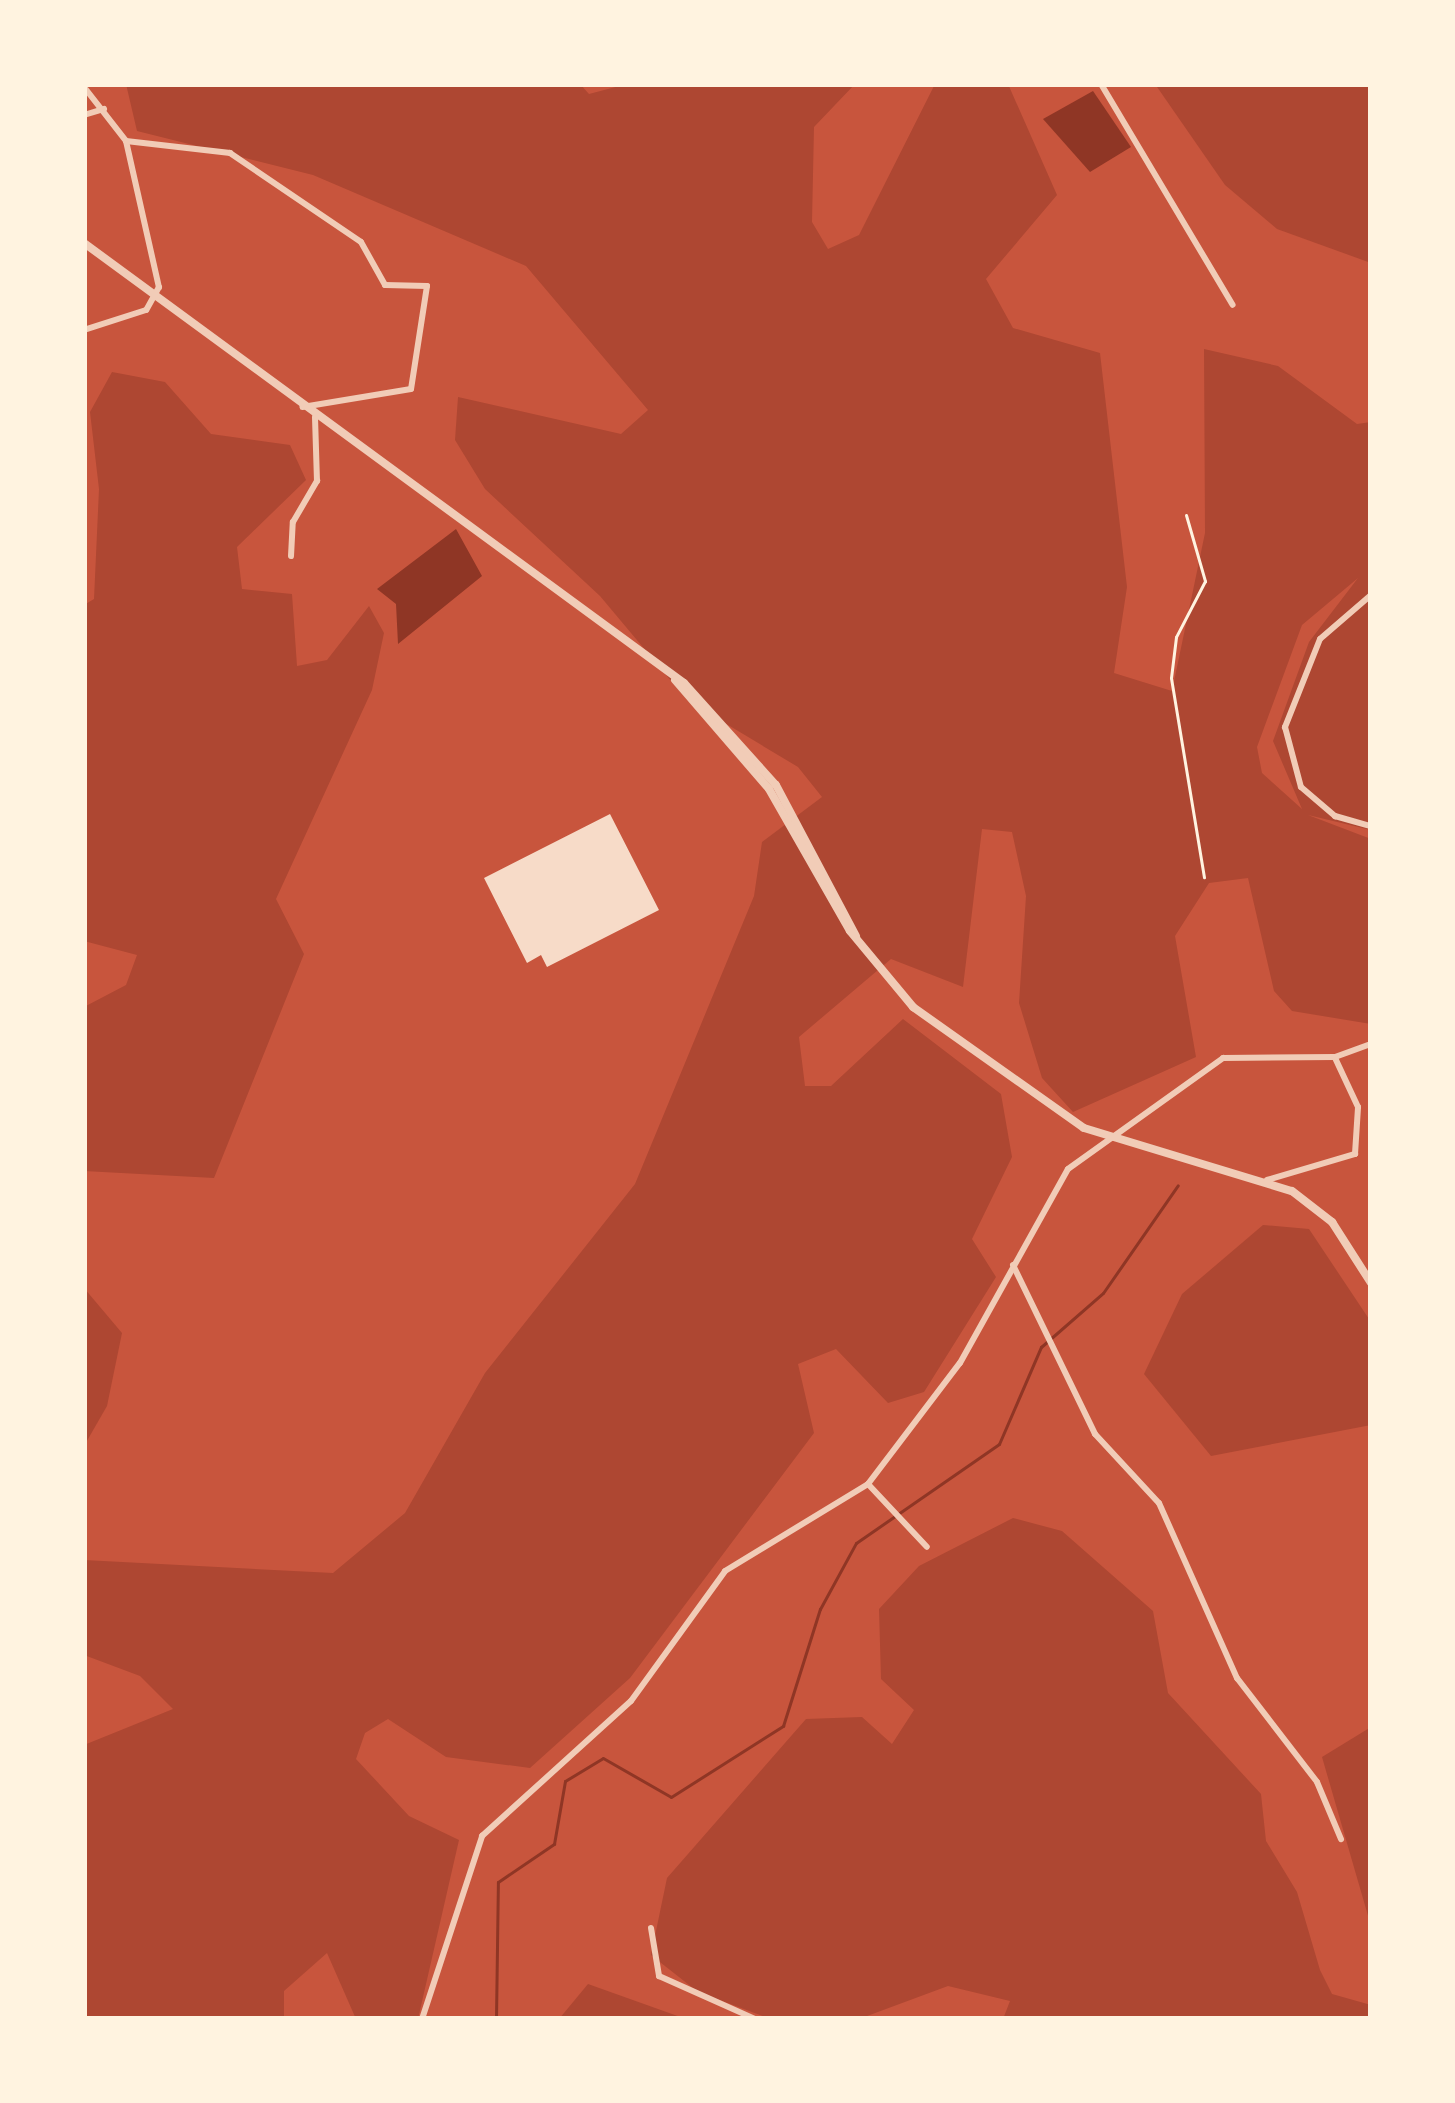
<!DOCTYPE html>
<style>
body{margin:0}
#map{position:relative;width:1455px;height:2103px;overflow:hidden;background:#c8553d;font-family:"Roboto Serif",serif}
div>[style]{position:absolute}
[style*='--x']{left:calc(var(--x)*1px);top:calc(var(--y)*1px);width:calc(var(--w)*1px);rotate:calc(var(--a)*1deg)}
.green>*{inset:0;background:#ae4732}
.water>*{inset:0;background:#8f3625}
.stream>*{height:3px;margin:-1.5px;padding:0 1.5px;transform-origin:1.5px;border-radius:1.5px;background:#8f3625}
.building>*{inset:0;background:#f7dbc8}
.path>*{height:3px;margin:-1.5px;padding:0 1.5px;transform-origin:1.5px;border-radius:1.5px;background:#fff3e0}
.minor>*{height:6px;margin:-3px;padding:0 3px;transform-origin:3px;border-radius:3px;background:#f1ccb7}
.tertiary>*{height:8px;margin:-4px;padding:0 4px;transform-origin:4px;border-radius:4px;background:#f1ccb7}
span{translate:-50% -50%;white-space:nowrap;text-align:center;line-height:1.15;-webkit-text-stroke:9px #fff3e0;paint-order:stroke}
.frame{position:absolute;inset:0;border:87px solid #fff3e0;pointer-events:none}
</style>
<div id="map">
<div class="green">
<div style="clip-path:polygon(evenodd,126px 84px,580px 84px,589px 94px,627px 84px,855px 84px,814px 127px,812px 222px,828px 249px,859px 235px,935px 84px,1008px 84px,1057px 195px,986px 279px,1013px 328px,1100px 353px,1127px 587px,1114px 673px,1172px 691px,1205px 533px,1204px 349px,1278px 366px,1357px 424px,1371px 422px,1371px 830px,1308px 815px,1371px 839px,1371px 1024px,1292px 1011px,1274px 991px,1248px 878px,1209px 883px,1175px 936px,1196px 1057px,1073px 1112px,1042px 1078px,1019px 1003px,1026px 896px,1012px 832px,982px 829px,963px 987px,891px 959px,799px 1037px,805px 1086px,831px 1086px,903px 1019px,1001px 1094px,1012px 1157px,972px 1239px,996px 1277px,924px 1392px,888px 1403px,836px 1349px,798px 1364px,814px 1433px,630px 1678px,530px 1768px,446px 1757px,388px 1719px,365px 1733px,356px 1759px,409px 1816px,459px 1840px,418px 2019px,356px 2019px,327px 1953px,284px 1991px,284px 2019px,84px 2019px,84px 1745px,173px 1709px,140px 1676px,84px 1655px,84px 1560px,333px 1573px,405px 1513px,485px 1373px,635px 1184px,754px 896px,762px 842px,822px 797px,798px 767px,688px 701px,600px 596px,485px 489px,455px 440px,458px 397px,621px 434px,648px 410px,526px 266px,313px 175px,137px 131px,126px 84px,1358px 578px,1309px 642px,1273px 741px,1302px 809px,1262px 773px,1257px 747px,1302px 625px,1358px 578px)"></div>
<div style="clip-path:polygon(1155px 84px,1371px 84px,1371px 263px,1277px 229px,1225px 185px)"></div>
<div style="clip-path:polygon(112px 372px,165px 382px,211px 434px,290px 445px,306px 480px,237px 547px,242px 589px,292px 594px,297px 666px,327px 660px,369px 606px,384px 633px,372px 690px,276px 899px,304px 954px,214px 1178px,84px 1171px,84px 1007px,126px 985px,137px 955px,84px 941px,84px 605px,94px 599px,99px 489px,90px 412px)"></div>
<div style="clip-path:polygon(1263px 1225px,1309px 1229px,1371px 1322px,1371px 1425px,1211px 1456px,1144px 1374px,1182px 1294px)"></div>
<div style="clip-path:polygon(84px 1288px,122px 1333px,107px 1406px,84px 1446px)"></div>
<div style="clip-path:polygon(1013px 1518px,1062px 1531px,1153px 1611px,1168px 1693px,1261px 1794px,1266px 1841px,1297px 1892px,1320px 1970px,1332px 1994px,1371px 2005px,1371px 2019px,1003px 2019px,1010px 2001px,948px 1986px,859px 2019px,771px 2019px,698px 1992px,651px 1955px,667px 1878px,806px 1719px,862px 1717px,892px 1744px,914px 1710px,881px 1679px,879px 1609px,919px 1566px)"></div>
<div style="clip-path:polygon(1371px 1727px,1371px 1926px,1322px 1757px)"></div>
<div style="clip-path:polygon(588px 1984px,686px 2019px,559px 2019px)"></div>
</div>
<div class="water">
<div style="clip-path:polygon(1093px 91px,1131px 147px,1090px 172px,1043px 119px)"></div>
<div style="clip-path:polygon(456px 529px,482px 576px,398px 644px,396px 604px,377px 589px)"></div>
</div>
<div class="stream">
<div style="--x:496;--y:2019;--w:137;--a:-89.2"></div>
<div style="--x:498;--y:1882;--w:68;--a:-34.2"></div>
<div style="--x:554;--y:1844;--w:64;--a:-80.1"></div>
<div style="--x:565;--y:1781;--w:44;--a:-31.2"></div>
<div style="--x:603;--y:1758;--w:78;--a:29.8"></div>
<div style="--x:671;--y:1797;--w:133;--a:-32.4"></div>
<div style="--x:783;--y:1726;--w:123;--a:-72.5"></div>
<div style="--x:820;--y:1609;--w:75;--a:-61.4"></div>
<div style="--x:856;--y:1543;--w:174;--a:-34.7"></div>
<div style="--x:999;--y:1444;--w:106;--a:-66.6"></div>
<div style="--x:1041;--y:1347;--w:82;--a:-41.1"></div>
<div style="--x:1103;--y:1293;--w:131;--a:-55.2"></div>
</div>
<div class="building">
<div style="clip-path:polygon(610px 814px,659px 910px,547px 967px,541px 955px,527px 963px,484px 878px)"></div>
</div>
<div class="path">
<div style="--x:1186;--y:515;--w:69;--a:73.9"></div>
<div style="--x:1205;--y:581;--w:63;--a:117.4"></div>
<div style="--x:1176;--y:637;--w:41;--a:97"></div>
<div style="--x:1171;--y:678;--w:202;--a:80.6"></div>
</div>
<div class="minor">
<div style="--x:1101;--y:84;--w:257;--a:59.2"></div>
<div style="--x:84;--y:87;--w:68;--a:52.1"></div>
<div style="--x:126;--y:141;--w:150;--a:77.3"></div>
<div style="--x:159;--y:287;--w:26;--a:119"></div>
<div style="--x:146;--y:310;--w:65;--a:162.1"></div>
<div style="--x:84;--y:115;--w:21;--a:-17"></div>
<div style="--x:126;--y:141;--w:105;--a:6.6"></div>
<div style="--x:230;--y:153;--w:158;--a:34.2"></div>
<div style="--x:361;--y:242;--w:49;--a:60.8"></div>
<div style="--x:385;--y:285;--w:42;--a:1.4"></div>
<div style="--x:427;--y:286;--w:104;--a:98.8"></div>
<div style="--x:411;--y:389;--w:110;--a:170.6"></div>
<div style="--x:291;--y:556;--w:34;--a:-87"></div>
<div style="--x:293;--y:522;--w:48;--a:-59.7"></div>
<div style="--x:317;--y:481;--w:64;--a:-91.8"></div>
<div style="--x:1371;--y:595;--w:67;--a:139.2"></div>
<div style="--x:1320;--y:639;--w:95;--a:111.7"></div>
<div style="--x:1285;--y:727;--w:62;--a:75.1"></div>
<div style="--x:1301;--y:787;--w:45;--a:40.5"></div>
<div style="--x:1335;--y:816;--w:37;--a:16"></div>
<div style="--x:1267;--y:1180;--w:92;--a:-16.5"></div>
<div style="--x:1355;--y:1154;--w:47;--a:-86.3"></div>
<div style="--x:1358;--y:1107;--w:54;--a:-115.1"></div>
<div style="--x:1013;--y:1265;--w:188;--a:64.1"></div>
<div style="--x:1095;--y:1434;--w:94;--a:47.2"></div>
<div style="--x:1159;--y:1503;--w:192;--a:66"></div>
<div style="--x:1237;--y:1678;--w:131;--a:52.4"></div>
<div style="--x:1317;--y:1782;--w:62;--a:67.2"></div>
<div style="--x:868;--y:1484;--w:86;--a:46.9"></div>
<div style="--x:651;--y:1928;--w:49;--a:80.5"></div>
<div style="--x:659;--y:1976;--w:105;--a:24.1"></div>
<div style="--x:422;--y:2019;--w:193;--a:-71.8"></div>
<div style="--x:482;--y:1836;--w:201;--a:-42.2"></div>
<div style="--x:631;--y:1701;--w:160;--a:-54.1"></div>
<div style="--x:725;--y:1571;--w:167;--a:-31.3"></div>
<div style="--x:868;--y:1484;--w:152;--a:-52.8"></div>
<div style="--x:960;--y:1363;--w:222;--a:-60.9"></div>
<div style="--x:1068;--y:1169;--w:191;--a:-35.6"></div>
<div style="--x:1223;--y:1058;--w:112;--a:-0.5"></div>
<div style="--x:1335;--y:1057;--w:38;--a:-20"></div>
</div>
<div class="tertiary">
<div style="--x:84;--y:243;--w:744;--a:36.25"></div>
<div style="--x:684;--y:683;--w:137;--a:48"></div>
<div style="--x:776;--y:785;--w:171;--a:62.1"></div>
<div style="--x:675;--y:680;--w:144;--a:49.2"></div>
<div style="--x:769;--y:789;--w:163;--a:60.3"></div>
<div style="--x:850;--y:931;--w:99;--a:50.3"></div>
<div style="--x:913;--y:1007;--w:209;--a:35.3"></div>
<div style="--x:1084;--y:1128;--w:217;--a:16.9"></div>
<div style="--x:1292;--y:1191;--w:51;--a:37.8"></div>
<div style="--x:1332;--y:1222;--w:72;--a:57.4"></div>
</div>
<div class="frame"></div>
</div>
